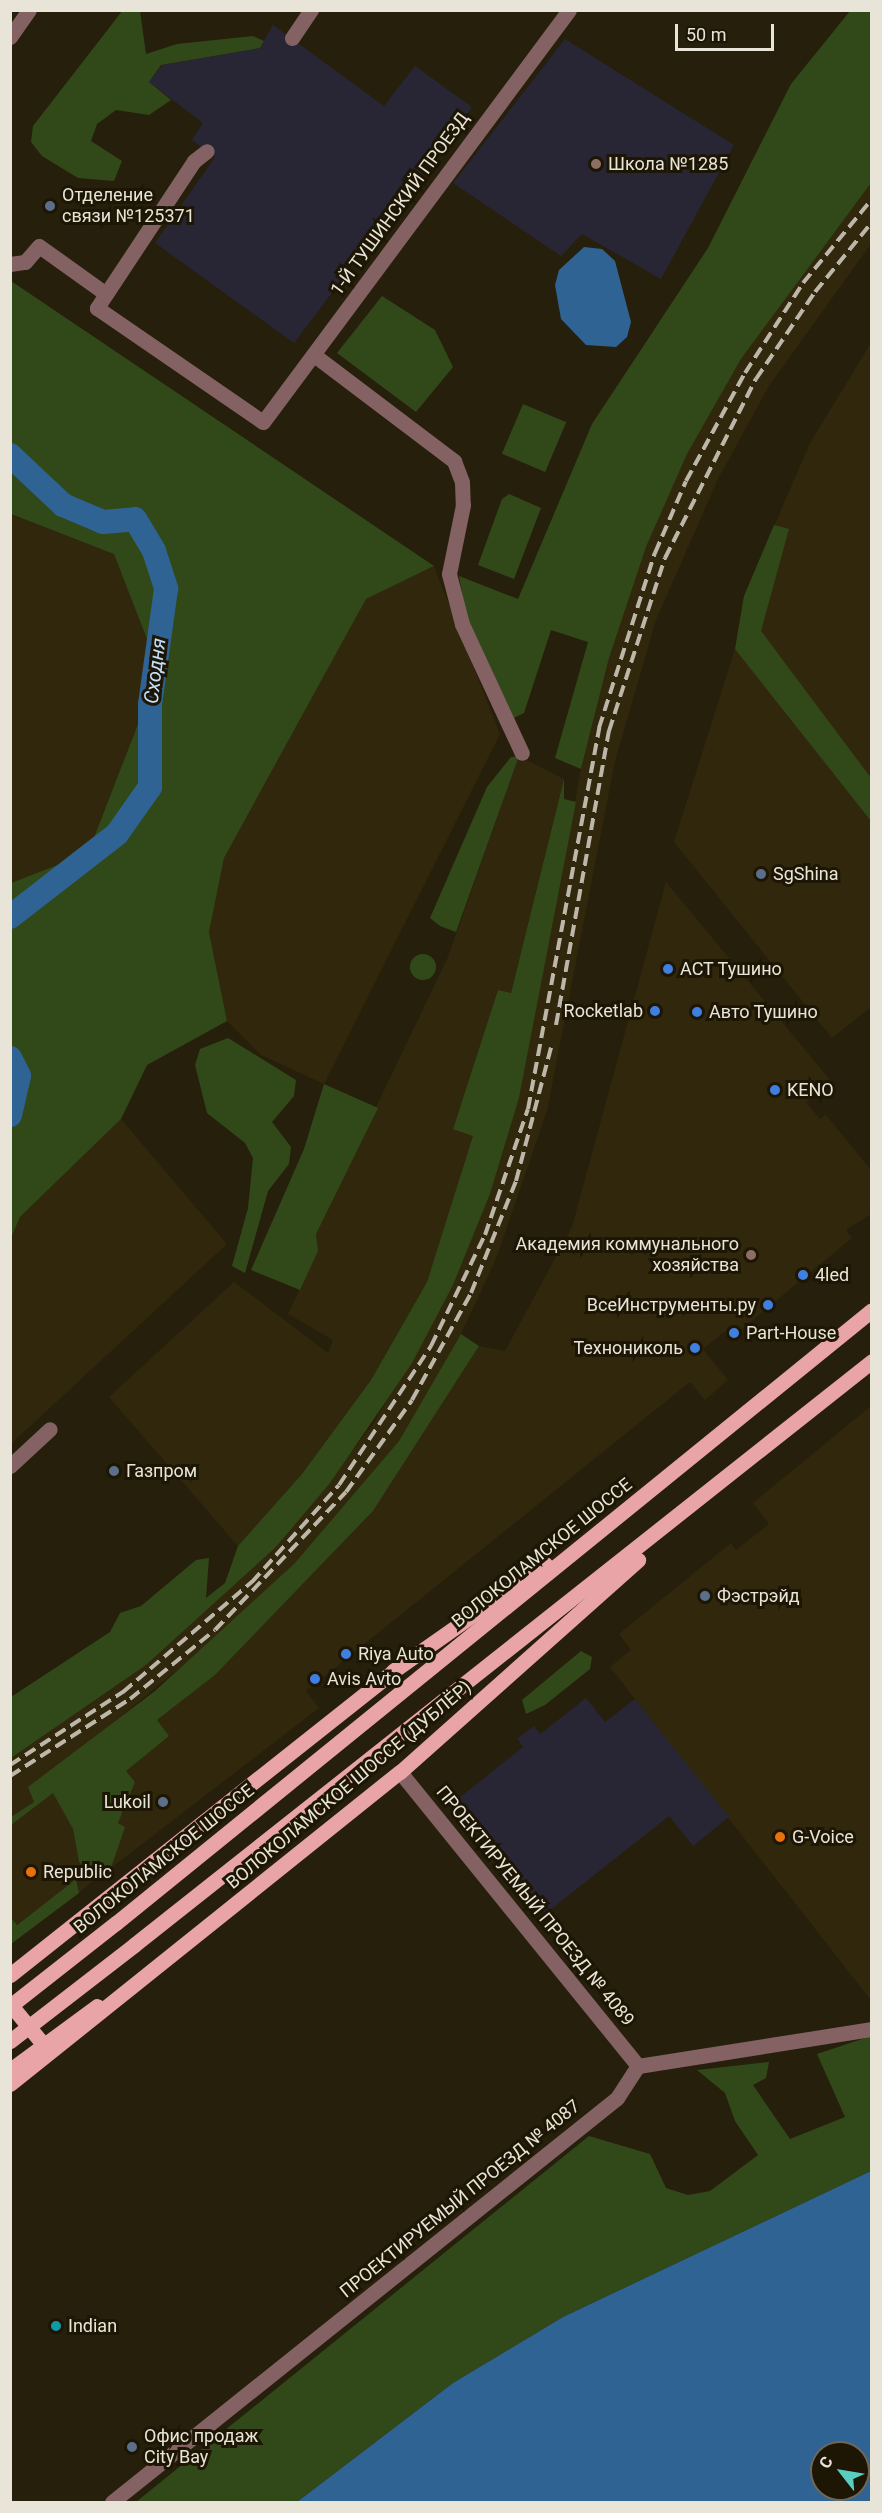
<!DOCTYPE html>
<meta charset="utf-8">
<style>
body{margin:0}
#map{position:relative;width:882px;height:2513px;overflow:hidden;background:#261f0c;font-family:Roboto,sans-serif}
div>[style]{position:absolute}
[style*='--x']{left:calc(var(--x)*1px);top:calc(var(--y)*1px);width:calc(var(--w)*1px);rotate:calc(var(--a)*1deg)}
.built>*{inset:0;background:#31270c}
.education>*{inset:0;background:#282535}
.green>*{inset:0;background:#314919;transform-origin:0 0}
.round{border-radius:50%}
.water>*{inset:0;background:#2f6394}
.river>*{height:24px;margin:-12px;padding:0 12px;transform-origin:12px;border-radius:12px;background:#2f6394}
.minor>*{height:15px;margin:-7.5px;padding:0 7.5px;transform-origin:7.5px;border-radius:7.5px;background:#846263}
.major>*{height:15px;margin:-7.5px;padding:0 7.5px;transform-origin:7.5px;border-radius:7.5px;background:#e9a4a8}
.rail>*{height:4px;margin-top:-2px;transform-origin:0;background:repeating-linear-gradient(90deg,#bcb7a9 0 12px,transparent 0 18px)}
.major-bridge>*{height:15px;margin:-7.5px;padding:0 7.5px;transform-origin:7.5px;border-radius:7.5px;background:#e9a4a8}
.dots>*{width:16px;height:16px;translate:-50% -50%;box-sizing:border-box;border:3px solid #1d1604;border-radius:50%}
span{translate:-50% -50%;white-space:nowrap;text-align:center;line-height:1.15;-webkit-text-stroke:6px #1d1604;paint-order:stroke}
.poi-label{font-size:18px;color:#e8e4d8}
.left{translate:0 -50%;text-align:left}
.right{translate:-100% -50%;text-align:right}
.street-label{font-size:18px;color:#e8e4d8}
.water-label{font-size:20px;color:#c3e0fd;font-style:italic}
.frame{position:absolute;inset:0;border:12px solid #e8e4d8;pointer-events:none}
.north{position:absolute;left:810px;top:2441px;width:60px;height:60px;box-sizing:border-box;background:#1d1604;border:2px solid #6e6859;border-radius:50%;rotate:301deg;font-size:16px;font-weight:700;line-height:24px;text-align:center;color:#e8e4d8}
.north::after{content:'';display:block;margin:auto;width:21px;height:27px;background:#57cec1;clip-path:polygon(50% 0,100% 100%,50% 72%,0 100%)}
.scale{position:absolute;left:675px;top:24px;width:99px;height:27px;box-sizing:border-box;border:3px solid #e8e4d8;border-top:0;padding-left:8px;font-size:18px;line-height:21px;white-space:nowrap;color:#e8e4d8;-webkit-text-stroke:4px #1d1604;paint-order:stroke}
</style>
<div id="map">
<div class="built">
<div style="clip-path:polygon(871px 183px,871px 244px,769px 386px,718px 479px,656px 620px,615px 761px,547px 1111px,496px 1259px,461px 1334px,399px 1441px,294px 1564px,232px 1625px,98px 1735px,34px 1802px,11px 1817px,11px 1758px,146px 1665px,275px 1548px,373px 1424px,453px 1285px,490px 1194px,519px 1098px,581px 769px,609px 658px,646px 547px,687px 454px,741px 359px)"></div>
<div style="clip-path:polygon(871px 343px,871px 1007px,832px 1038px,674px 842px,735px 649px,744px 596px,810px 443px)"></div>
<div style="clip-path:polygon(10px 514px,114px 553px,159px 670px,88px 853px,11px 883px)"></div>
<div style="clip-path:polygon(434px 566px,500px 734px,324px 1084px,261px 1055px,227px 1021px,209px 932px,224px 858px,366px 599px)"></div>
<div style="clip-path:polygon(519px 756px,564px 779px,511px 993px,498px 990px,453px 1128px,474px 1135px,427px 1282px,371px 1380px,302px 1474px,238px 1546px,109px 1397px,234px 1282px,328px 1353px,333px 1340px,288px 1314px,318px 1251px,315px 1234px,448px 957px)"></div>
<div style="clip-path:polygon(666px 882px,831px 1081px,806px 1102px,820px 1119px,826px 1115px,871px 1170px,871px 1214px,846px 1230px,852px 1238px,730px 1339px,724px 1332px,703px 1349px,728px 1380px,705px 1400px,690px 1382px,306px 1691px,319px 1708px,111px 1868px,124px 1827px,118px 1823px,135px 1782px,125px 1771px,157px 1720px,215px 1675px,373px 1511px,479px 1346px,505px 1351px,572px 1227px)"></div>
<div style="clip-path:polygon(121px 1119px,227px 1244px,11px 1444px,11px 1238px,20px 1217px)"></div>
<div style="clip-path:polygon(871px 1406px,872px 1998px,870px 1999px,610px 1667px,631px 1650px,619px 1634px,731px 1543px,736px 1550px,769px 1524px,753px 1503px)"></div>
<div style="clip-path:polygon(53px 1792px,73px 1829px,79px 1862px,95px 1879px,79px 1893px,76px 1879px,16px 1925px,11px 1918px,11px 1825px)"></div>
</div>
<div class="education">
<div style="clip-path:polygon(273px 25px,384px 106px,415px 66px,472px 107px,294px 343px,155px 243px,215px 157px,192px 140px,203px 123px,149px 82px,162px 65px,260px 48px)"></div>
<div style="clip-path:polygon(565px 39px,734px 145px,661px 279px,582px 234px,561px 256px,453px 183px)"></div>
<div style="clip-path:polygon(586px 1698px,605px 1722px,635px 1699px,729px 1817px,693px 1846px,669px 1816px,545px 1914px,454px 1802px,523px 1747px,517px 1739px,534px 1726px,540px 1734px)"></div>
</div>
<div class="green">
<div style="clip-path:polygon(123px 10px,140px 11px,146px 54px,177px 44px,253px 36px,264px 41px,260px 48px,161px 65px,149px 82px,171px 100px,149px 115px,116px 110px,97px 124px,91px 141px,122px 161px,114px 181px,78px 178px,42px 156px,31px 142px,33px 126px)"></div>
<div style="clip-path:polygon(850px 11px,871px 11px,871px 183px,741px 359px,687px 454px,646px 547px,609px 658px,581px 769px,555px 758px,588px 642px,551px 630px,524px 713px,514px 718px,466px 615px,459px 576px,518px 599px,592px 424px,708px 248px,791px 84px)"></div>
<div style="clip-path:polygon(11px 281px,434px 566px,366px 599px,224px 858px,209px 932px,227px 1021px,147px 1065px,121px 1119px,20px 1217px,11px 1238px,11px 883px,88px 853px,159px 670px,114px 554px,11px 514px)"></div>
<div style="clip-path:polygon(382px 296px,435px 330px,453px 367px,416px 412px,337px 353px)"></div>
<div style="left:523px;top:404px;width:47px;height:54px;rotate:23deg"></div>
<div style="clip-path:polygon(509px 494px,541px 508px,514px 579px,478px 565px,502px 499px)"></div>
<div style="clip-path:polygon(774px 525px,789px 529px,761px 631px,871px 778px,871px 821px,735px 649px,744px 596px)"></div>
<div style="clip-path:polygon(519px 756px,456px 932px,440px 926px,430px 918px,487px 787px,511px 757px)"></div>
<div style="clip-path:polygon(564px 779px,564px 799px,576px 802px,519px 1098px,490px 1194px,453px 1285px,412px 1363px,330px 1483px,275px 1548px,146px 1665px,11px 1758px,11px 1697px,110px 1632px,120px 1613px,141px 1606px,196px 1560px,209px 1558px,206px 1598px,225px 1583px,238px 1546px,302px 1474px,371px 1380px,427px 1282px,473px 1136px,453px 1129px,498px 990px,511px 993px)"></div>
<div class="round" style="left:410px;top:954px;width:26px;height:26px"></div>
<div style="clip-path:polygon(228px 1038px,296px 1080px,294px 1096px,272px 1122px,291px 1147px,289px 1164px,268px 1191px,245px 1273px,232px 1266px,248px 1208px,253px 1158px,245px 1143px,207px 1113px,195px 1065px,200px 1049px)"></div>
<div style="clip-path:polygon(324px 1084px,378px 1108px,316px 1234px,318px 1251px,300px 1290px,251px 1270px,304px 1149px)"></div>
<div style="clip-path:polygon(461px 1334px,479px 1346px,373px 1511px,215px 1675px,157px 1720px,169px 1736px,126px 1771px,135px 1782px,118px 1823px,125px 1827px,111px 1868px,95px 1879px,79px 1862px,73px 1829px,53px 1793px,11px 1825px,11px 1817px,34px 1802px,28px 1787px,155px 1691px,294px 1564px,399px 1441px)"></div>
<div style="clip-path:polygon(581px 1651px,592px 1657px,590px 1669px,545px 1705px,526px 1714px,522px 1700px)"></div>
<div style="clip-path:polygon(76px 1879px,79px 1893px,11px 1944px,11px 1918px,17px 1925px)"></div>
<div style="clip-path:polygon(871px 2036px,871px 2171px,563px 2317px,453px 2383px,297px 2502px,136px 2502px,589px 2136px,650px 2154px,666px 2188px,688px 2195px,710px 2191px,758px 2155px,735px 2121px,725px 2093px,697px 2070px,769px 2062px,766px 2078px,753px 2085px,790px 2139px,845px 2117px,817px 2054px)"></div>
</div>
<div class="water">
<div style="clip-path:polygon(584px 247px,602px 249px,615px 261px,631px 322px,627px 337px,616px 347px,586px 345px,561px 319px,555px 285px,559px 270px)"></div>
<div style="clip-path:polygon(evenodd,871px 2171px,871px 2502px,297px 2502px,453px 2383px,563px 2317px,871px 2171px,822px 2453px,858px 2453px,858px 2489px,822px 2489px,822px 2453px)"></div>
</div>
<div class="river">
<div style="--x:10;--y:455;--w:73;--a:43.3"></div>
<div style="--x:63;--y:505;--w:43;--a:23"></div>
<div style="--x:103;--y:522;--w:32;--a:-5"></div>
<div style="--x:135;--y:519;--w:37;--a:59"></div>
<div style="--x:154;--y:551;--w:40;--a:72"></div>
<div style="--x:166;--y:589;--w:117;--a:97.9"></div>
<div style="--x:150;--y:705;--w:82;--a:90"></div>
<div style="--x:150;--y:787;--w:57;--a:125.1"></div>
<div style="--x:117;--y:834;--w:135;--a:142.2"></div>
<div style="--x:10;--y:1058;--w:20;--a:63"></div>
<div style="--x:19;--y:1076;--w:40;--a:103"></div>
</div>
<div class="minor">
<div style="--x:10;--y:37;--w:33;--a:-55"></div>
<div style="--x:292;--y:38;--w:34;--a:-56"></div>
<div style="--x:10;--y:264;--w:15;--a:-8"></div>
<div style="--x:25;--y:262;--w:21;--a:-49"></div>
<div style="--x:39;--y:246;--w:82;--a:35.6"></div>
<div style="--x:106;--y:294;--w:17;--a:123"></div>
<div style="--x:97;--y:308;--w:201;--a:34.5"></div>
<div style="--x:263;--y:422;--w:513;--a:-53.4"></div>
<div style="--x:106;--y:294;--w:159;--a:-56.5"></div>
<div style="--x:194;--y:161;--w:16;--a:-38"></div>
<div style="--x:314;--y:355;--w:176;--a:37.1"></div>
<div style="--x:454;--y:461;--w:22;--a:69"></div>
<div style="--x:462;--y:482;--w:23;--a:88"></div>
<div style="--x:463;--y:505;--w:70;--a:101.5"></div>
<div style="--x:449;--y:574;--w:52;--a:75.4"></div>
<div style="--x:462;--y:624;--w:142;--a:65.1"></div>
<div style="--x:10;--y:1466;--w:54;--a:-42.8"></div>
<div style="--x:400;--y:1772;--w:378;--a:51"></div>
<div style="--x:638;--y:2066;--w:237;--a:-9"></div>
<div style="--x:112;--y:2502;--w:647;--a:-38.66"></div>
<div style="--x:617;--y:2098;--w:38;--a:-57"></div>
</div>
<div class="major">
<div style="--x:116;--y:1923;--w:973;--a:-39.04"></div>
<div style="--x:134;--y:1945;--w:941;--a:-38.36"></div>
<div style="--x:10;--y:1975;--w:489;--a:-38.4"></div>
<div style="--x:393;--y:1671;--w:186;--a:-35.1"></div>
<div style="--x:10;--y:2004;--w:52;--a:50.5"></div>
<div style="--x:10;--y:2070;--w:108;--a:-36.3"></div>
<div style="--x:10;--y:2084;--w:499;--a:-38.7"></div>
<div style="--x:400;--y:1772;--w:319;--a:-41.7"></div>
</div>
<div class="rail">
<div style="--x:556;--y:1025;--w:299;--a:-79.8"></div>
<div style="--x:609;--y:731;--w:182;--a:-72.1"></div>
<div style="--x:665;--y:558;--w:201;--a:-63.1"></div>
<div style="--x:756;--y:379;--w:105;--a:-55.9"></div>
<div style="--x:815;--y:292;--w:90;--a:-50.8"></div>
<div style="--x:10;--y:1765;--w:135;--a:-32.9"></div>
<div style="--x:123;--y:1692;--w:170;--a:-40.5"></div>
<div style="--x:252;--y:1582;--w:130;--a:-48.1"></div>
<div style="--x:339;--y:1485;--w:167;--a:-56.5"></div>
<div style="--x:431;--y:1346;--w:123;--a:-64.1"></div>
<div style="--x:485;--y:1235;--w:133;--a:-71.2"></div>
<div style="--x:528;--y:1109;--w:388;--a:-79.4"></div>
<div style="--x:599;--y:728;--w:184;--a:-72.3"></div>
<div style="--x:655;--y:553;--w:78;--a:-66.7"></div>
<div style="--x:686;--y:481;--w:123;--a:-61.4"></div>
<div style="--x:745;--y:373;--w:107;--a:-57.2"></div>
<div style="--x:803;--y:283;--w:109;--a:-50.6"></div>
<div style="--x:10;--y:1776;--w:143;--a:-32.7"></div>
<div style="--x:130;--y:1699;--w:109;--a:-39.1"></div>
<div style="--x:215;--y:1630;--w:190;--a:-46.5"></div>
<div style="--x:346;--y:1492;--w:113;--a:-54.3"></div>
<div style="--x:412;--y:1400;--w:122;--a:-61.1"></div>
<div style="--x:471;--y:1293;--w:121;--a:-68.1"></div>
<div style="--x:516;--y:1181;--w:138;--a:-75.3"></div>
</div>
<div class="major-bridge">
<div style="--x:10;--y:2006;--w:135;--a:-38.1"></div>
<div style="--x:10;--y:2041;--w:157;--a:-37.7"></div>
</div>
<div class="dots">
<div style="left:596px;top:164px;background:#8d6e63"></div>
<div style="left:50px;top:206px;background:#5c6f8a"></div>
<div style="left:761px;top:874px;background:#5c6f8a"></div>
<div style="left:668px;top:969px;background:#3f7fe0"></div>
<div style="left:655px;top:1011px;background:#3f7fe0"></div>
<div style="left:697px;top:1012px;background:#3f7fe0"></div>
<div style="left:775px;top:1090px;background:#3f7fe0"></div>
<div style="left:751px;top:1255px;background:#8d6e63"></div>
<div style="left:803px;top:1275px;background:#3f7fe0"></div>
<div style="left:768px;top:1305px;background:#3f7fe0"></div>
<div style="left:734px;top:1333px;background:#3f7fe0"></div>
<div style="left:695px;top:1348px;background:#3f7fe0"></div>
<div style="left:114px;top:1471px;background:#5c6f8a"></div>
<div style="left:705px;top:1596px;background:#5c6f8a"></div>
<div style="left:346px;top:1654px;background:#3f7fe0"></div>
<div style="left:315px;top:1679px;background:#3f7fe0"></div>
<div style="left:163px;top:1802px;background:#5c6f8a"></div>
<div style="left:780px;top:1837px;background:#e8710a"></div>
<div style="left:31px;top:1872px;background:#e8710a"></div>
<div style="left:56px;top:2326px;background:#0f9aa8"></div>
<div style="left:132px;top:2447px;background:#5c6f8a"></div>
</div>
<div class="poi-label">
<span class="left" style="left:608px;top:164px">Школа №1285</span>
<span class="left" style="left:62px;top:206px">Отделение<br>связи №125371</span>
<span class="left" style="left:773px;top:874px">SgShina</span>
<span class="left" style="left:680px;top:969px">АСТ Тушино</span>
<span class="right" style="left:643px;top:1011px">Rocketlab</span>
<span class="left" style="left:709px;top:1012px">Авто Тушино</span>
<span class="left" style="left:787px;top:1090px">KENO</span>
<span class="right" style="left:739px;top:1255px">Академия коммунального<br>хозяйства</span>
<span class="left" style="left:815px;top:1275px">4led</span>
<span class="right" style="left:756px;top:1305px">ВсеИнструменты.ру</span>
<span class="left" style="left:746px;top:1333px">Part-House</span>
<span class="right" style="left:683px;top:1348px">Технониколь</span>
<span class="left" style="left:126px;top:1471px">Газпром</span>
<span class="left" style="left:717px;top:1596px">Фэстрэйд</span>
<span class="left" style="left:358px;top:1654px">Riya Auto</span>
<span class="left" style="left:327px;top:1679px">Avis Avto</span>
<span class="right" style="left:151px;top:1802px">Lukoil</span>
<span class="left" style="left:792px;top:1837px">G-Voice</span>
<span class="left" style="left:43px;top:1872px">Republic</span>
<span class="left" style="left:68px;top:2326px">Indian</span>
<span class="left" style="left:144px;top:2447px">Офис продаж<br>City Bay</span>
</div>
<div class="street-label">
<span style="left:400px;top:204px;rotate:-54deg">1-Й ТУШИНСКИЙ ПРОЕЗД</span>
<span style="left:542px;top:1553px;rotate:-39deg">ВОЛОКОЛАМСКОЕ ШОССЕ</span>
<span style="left:349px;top:1785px;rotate:-40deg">ВОЛОКОЛАМСКОЕ ШОССЕ (ДУБЛЁР)</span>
<span style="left:164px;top:1859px;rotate:-39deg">ВОЛОКОЛАМСКОЕ ШОССЕ</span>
<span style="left:535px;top:1906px;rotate:51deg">ПРОЕКТИРУЕМЫЙ ПРОЕЗД № 4089</span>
<span style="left:460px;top:2199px;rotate:-39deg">ПРОЕКТИРУЕМЫЙ ПРОЕЗД № 4087</span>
</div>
<div class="water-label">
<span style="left:155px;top:671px;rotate:-83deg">Сходня</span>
</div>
<div class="frame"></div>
<div class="north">С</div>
<div class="scale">50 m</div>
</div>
